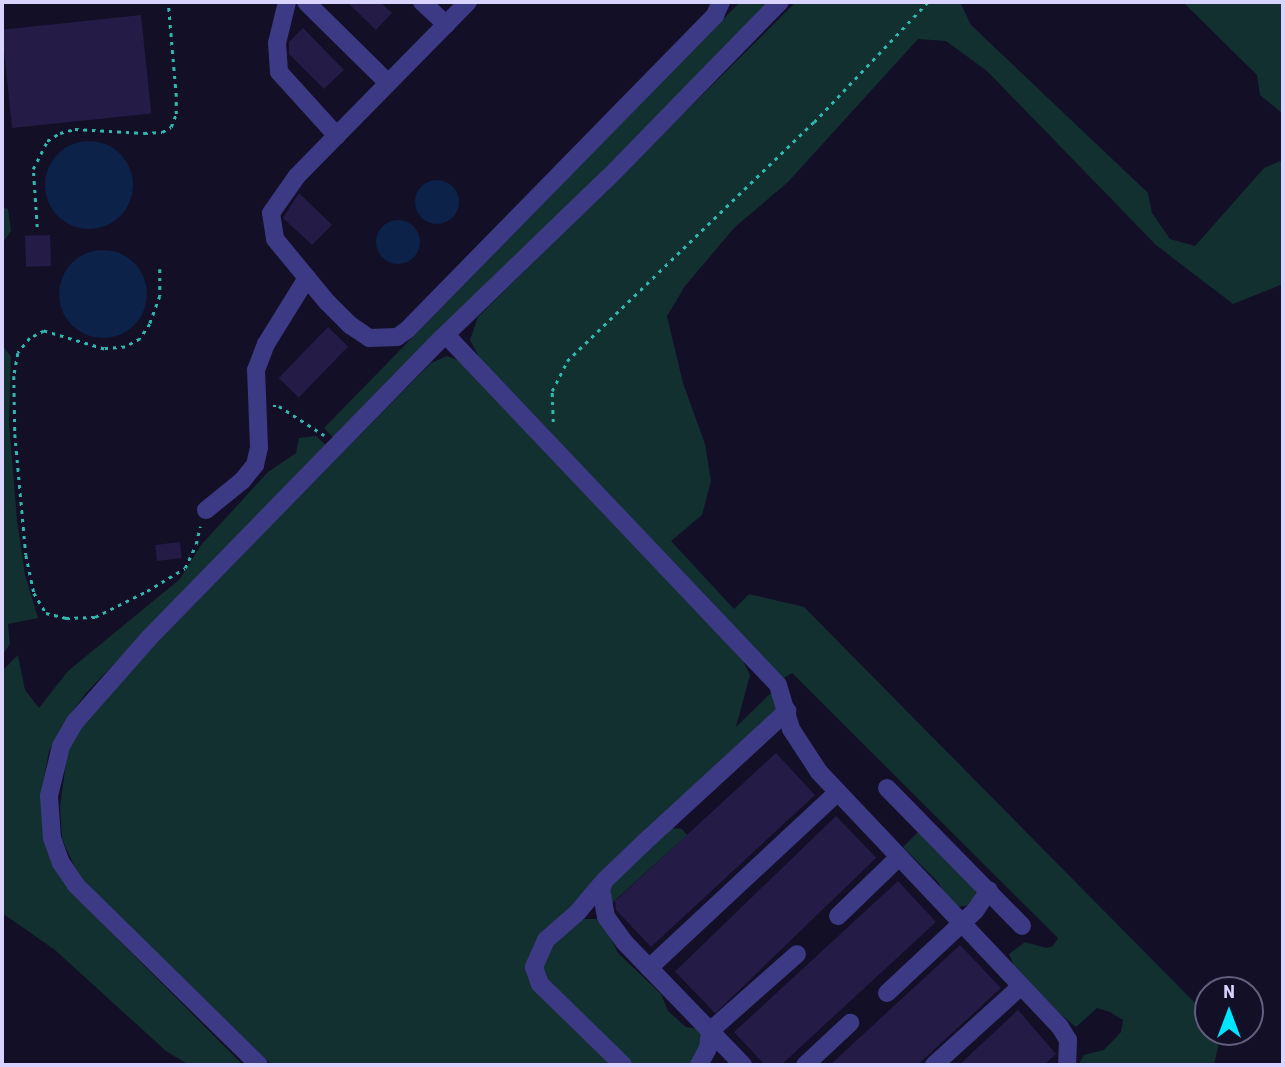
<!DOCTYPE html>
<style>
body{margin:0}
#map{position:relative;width:1285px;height:1067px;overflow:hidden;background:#130f26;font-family:"Roboto Condensed",sans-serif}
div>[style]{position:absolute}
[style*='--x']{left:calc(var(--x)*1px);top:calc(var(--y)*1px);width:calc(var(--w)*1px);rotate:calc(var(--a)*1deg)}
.green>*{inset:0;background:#12302f}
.water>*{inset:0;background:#0c2248}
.round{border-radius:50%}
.building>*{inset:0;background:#241b47;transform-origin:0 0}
.path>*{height:2.5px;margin-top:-1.25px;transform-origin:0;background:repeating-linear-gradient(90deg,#2fb8b0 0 3.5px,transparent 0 8.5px)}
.minor>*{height:18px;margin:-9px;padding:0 9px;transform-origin:9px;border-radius:9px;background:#3d3a85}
span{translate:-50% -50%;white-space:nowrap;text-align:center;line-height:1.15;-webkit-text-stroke:6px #130f26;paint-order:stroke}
.frame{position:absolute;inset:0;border:4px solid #d9d4ff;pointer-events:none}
.north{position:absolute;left:1194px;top:976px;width:70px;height:70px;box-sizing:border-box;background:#130f26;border:2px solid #625e7d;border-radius:50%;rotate:0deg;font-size:19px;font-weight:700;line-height:28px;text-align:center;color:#d9d4ff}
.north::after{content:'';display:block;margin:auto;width:24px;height:32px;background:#00e5ff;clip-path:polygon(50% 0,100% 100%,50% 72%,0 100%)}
</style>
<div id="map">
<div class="green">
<div style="clip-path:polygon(740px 2px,769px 2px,572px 202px,393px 375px,334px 438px,324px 428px)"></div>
<div style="clip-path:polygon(796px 2px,960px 2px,971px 25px,1148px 193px,1152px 213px,1170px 239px,1195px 246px,1264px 168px,1283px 160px,1283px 284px,1233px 304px,1156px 245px,987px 71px,946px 41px,918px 39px,788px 182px,735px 227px,685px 286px,667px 316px,683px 383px,705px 444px,711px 481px,702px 515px,671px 541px,734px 609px,749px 594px,804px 607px,1198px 1006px,1208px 1020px,1208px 1032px,1216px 1032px,1220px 1039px,1214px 1065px,1078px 1065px,1084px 1055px,1104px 1050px,1121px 1032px,1123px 1020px,1110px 1012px,1097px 1008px,1076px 1027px,1036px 994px,1017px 973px,1009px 954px,1025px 942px,1046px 948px,1053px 946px,1058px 938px,792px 673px,784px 678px,778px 673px,480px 359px,470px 340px,478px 317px)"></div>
<div style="clip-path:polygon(1183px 2px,1283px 2px,1283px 114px,1260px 95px,1257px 75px)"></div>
<div style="clip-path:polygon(2px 207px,8px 209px,11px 231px,2px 244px)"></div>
<div style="clip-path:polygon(2px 344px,11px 357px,9px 422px,17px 520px,25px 575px,38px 618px,8px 624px,10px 644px,2px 656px)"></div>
<div style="clip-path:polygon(447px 356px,463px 362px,741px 657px,750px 675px,736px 727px,773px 691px,779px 707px,529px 966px,616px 1065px,272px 1065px,80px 879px,62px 839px,60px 806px,69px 741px,117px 681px,431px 363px)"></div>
<div style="clip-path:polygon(316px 436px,326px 445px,86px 693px,66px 720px,49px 751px,41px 794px,73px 894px,243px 1065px,189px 1065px,166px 1051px,55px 950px,2px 913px,2px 671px,18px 655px,25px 690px,39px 708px,68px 671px,180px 579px,201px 545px,268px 472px,296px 453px,299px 438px)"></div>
<div style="clip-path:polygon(671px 828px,682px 829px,687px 835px,611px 904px,607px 888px)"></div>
<div style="clip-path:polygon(919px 831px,973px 883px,976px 894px,971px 905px,956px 907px,948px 901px,938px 882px,903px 847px)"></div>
<div style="clip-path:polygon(585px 919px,596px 919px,605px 927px,618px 953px,661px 994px,668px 1011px,686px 1027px,699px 1029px,702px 1035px,701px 1048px,694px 1065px,631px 1065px,552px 986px,542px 973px,541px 960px,548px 949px,577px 922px)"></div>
</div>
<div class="water">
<div class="round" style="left:45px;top:141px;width:88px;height:88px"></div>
<div class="round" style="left:415px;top:180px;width:44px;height:44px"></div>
<div class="round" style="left:376px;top:220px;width:44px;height:44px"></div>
<div class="round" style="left:59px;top:250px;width:88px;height:88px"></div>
</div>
<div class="building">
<div style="clip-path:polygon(347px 2px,380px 2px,392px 13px,376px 30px)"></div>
<div style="left:141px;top:15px;width:99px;height:140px;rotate:84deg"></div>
<div style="clip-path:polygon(303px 28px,344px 70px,324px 89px,289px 54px,289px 42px)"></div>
<div style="clip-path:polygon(299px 193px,332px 225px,312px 245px,283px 218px)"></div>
<div style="left:50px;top:235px;width:31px;height:25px;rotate:88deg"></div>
<div style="left:328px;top:327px;width:28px;height:71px;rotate:44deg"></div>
<div style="left:180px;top:542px;width:16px;height:25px;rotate:83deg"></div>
<div style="clip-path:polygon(776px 753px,815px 795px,651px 947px,616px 910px,615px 901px)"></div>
<div style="left:836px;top:816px;width:58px;height:224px;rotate:46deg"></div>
<div style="clip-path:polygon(898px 881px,936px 922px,781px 1065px,765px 1065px,734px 1032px)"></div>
<div style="clip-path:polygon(960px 945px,1001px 988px,925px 1058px,918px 1065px,830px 1065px)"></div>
<div style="clip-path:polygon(1018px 1010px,1056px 1054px,1044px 1065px,959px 1065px)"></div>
</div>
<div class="path">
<div style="--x:37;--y:227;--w:58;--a:-93.9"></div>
<div style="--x:33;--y:169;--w:31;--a:-63"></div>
<div style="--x:47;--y:141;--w:15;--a:-32"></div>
<div style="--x:60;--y:133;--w:16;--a:-15"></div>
<div style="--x:75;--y:129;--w:69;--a:3.3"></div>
<div style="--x:144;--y:133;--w:18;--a:-3"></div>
<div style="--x:162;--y:132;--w:10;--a:-29"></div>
<div style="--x:171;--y:127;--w:14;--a:-69"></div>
<div style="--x:176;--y:114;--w:18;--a:-90"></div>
<div style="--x:176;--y:96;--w:94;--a:-94.9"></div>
<div style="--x:160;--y:269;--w:27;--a:90"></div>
<div style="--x:160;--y:296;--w:30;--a:110"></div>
<div style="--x:150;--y:324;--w:18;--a:124"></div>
<div style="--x:140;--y:339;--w:17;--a:152"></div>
<div style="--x:125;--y:347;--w:21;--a:175"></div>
<div style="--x:104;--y:349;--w:63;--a:-163.3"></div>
<div style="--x:44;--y:331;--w:16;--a:153"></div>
<div style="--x:30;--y:338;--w:19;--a:129"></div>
<div style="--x:18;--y:353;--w:23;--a:100"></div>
<div style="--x:14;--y:376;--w:58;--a:89"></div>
<div style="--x:15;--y:434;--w:121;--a:84.8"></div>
<div style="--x:26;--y:555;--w:39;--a:78"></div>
<div style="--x:34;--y:593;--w:23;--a:59"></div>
<div style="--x:46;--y:613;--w:21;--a:14"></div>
<div style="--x:66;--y:618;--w:29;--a:-2"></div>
<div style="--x:95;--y:617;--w:58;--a:-26.6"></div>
<div style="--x:147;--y:591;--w:44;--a:-31.2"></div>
<div style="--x:185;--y:568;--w:26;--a:-65"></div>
<div style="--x:196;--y:544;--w:18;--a:-77"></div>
<div style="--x:273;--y:406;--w:6;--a:0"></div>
<div style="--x:279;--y:406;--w:54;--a:32.8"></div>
<div style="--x:553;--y:422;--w:31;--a:-92"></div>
<div style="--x:552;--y:391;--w:34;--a:-63"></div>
<div style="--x:567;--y:361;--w:344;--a:-44.1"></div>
<div style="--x:814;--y:122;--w:166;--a:-46.5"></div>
</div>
<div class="minor">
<div style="--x:287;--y:2;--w:42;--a:103.7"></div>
<div style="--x:277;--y:43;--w:29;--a:86"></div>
<div style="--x:279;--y:72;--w:86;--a:47.8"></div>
<div style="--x:306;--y:2;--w:115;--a:44.6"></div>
<div style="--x:422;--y:2;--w:33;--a:43"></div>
<div style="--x:468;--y:2;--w:244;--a:134.5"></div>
<div style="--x:297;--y:176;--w:45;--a:125.1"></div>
<div style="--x:271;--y:213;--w:26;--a:81"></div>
<div style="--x:275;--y:239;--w:82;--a:50.5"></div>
<div style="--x:327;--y:302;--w:33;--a:45"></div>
<div style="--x:350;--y:325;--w:23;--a:34"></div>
<div style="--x:369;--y:338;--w:28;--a:-2"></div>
<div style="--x:397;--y:337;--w:12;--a:-35"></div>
<div style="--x:407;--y:330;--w:441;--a:-45.6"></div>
<div style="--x:715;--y:15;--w:14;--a:-65"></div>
<div style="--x:446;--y:335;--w:482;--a:46.5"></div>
<div style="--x:778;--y:685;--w:46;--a:73.5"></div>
<div style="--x:791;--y:729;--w:51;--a:56.9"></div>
<div style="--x:819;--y:772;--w:351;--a:46.6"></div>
<div style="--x:1060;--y:1027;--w:15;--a:58"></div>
<div style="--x:1068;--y:1040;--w:25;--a:92"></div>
<div style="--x:206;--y:510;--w:46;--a:-38.9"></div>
<div style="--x:242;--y:481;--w:21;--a:-51"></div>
<div style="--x:255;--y:465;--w:18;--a:-77"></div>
<div style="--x:259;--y:447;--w:77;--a:-92.2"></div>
<div style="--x:256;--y:370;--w:28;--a:-69"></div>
<div style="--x:266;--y:344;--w:78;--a:-58.2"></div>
<div style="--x:887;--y:788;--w:193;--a:45.6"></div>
<div style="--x:603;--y:882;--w:39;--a:130"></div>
<div style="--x:578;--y:912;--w:43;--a:138.8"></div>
<div style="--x:546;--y:940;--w:30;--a:114"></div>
<div style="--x:534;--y:967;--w:18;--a:71"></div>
<div style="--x:540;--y:984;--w:116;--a:44.3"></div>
<div style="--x:838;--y:916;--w:83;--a:-44"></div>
<div style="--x:649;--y:968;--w:258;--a:-43"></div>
<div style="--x:887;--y:993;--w:120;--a:-43"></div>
<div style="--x:975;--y:911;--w:25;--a:-56"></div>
<div style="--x:259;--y:1065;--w:257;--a:-135.5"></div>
<div style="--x:76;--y:885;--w:27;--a:-124"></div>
<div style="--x:61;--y:863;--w:27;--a:-110"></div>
<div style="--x:52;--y:838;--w:42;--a:-94.1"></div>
<div style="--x:49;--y:796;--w:51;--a:-76.5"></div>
<div style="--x:61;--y:746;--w:28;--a:-60"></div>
<div style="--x:75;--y:722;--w:112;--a:-48.6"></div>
<div style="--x:149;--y:638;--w:418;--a:-45.7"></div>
<div style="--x:441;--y:339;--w:232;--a:-44"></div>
<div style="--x:608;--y:178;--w:246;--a:-45.7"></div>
<div style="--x:699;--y:1065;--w:19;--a:-62"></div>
<div style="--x:708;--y:1048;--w:17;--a:-83"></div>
<div style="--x:710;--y:1031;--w:116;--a:-41.5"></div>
<div style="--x:743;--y:1065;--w:170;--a:-134"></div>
<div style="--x:625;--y:943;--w:32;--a:-126"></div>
<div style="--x:606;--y:917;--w:28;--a:-100"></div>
<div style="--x:601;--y:889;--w:10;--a:-66"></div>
<div style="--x:605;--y:880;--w:61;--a:-43.7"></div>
<div style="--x:649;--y:838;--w:188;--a:-42.6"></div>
<div style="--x:805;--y:1065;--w:62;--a:-43"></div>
<div style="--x:934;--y:1065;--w:116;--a:-42.2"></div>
</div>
<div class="frame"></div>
<div class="north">N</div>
</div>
